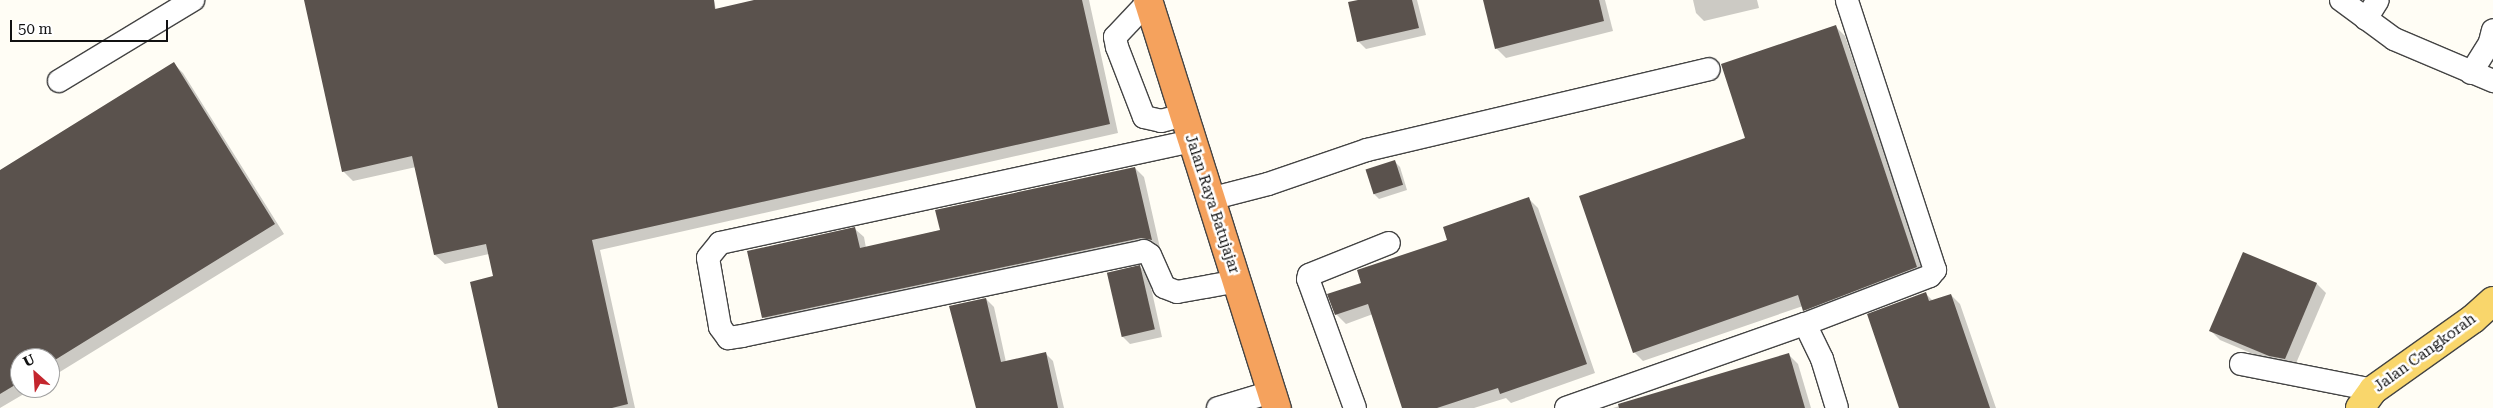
<!DOCTYPE html>
<style>
body{margin:0}
#map{position:relative;width:2493px;height:408px;overflow:hidden;background:#fffdf5;font-family:"Roboto Serif",serif}
div>[style]{position:absolute}
[style*='--x']{left:calc(var(--x)*1px);top:calc(var(--y)*1px);width:calc(var(--w)*1px);rotate:calc(var(--a)*1deg)}
.shadow>*{inset:0;background:#0003}
.building>*{inset:0;background:#5a524d;transform-origin:0 0}
.roads{filter:drop-shadow(1px 0 #444) drop-shadow(-1px 0 #444) drop-shadow(0 1px #444) drop-shadow(0 -1px #444)}
.minor>*{height:22px;margin:-11px;padding:0 11px;transform-origin:11px;border-radius:11px;background:#fff}
.major>*{height:28px;margin:-14px;padding:0 14px;transform-origin:14px;border-radius:14px;background:#f9d66b}
.highway>*{height:28px;margin:-14px;padding:0 14px;transform-origin:14px;border-radius:14px;background:#f5a25d}
span{translate:-50% -50%;white-space:nowrap;text-align:center;line-height:1.15;-webkit-text-stroke:5px #fff;paint-order:stroke}
.street-label{font-size:15px;color:#111}
.north{position:absolute;left:10px;top:348px;width:50px;height:50px;box-sizing:border-box;background:#fff;border:1px solid #a0a0a0;border-radius:50%;rotate:334deg;font-size:14px;font-weight:700;line-height:20px;text-align:center;color:#111}
.north::after{content:'';display:block;margin:auto;width:18px;height:22px;background:#c4262e;clip-path:polygon(50% 0,100% 100%,50% 72%,0 100%)}
.scale{position:absolute;left:10px;top:20px;width:158px;height:22px;box-sizing:border-box;border:2px solid #111;border-top:0;padding-left:6px;font-size:15px;line-height:18px;white-space:nowrap;color:#111;-webkit-text-stroke:4px #fff;paint-order:stroke}
</style>
<div id="map">
<div class="shadow">
<div style="clip-path:polygon(305px 0,714px 0,716px 10px,758px 0,1089px 0,1118px 133px,600px 250px,635px 408px,499px 408px,494px 277px,489px 254px,445px 264px,435px 255px,416px 167px,353px 181px,343px 171px)"></div>
<div style="clip-path:polygon(1364px 0,1417px 0,1426px 35px,1366px 49px,1358px 41px)"></div>
<div style="clip-path:polygon(1484px 0,1605px 0,1613px 31px,1506px 58px,1496px 48px)"></div>
<div style="clip-path:polygon(1693px 0,1757px 0,1759px 8px,1704px 21px,1696px 13px)"></div>
<div style="clip-path:polygon(1835px 26px,1845px 36px,1926px 276px,1814px 319px,1803px 306px,1643px 361px,1634px 352px)"></div>
<div style="clip-path:polygon(174px 64px,183px 73px,284px 234px,50px 378px,50px 358px,20px 358px,20px 388px,34px 388px,0 408px,0 171px)"></div>
<div style="clip-path:polygon(1395px 162px,1400px 167px,1407px 190px,1379px 199px,1373px 193px)"></div>
<div style="clip-path:polygon(1135px 168px,1144px 177px,1160px 248px,1151px 246px,772px 326px,763px 317px,855px 229px,864px 237px,866px 248px,941px 230px)"></div>
<div style="clip-path:polygon(1529px 199px,1538px 208px,1595px 373px,1511px 403px,1506px 398px,1474px 408px,1403px 408px,1373px 314px,1346px 324px,1336px 314px,1362px 283px)"></div>
<div style="clip-path:polygon(2243px 254px,2317px 284px,2326px 293px,2294px 368px,2279px 365px,2220px 340px,2211px 331px)"></div>
<div style="clip-path:polygon(1140px 267px,1148px 274px,1162px 337px,1130px 344px,1122px 336px)"></div>
<div style="clip-path:polygon(1925px 293px,1933px 301px,1951px 295px,1960px 304px,1996px 408px,1900px 408px)"></div>
<div style="clip-path:polygon(986px 299px,994px 307px,1006px 362px,1045px 353px,1053px 361px,1064px 408px,977px 408px,950px 307px)"></div>
<div style="clip-path:polygon(1788px 354px,1798px 364px,1811px 408px,1613px 408px)"></div>
</div>
<div class="building">
<div style="clip-path:polygon(304px 0,714px 0,715px 9px,754px 0,1082px 0,1110px 124px,592px 240px,628px 404px,612px 408px,498px 408px,470px 282px,493px 276px,486px 244px,434px 255px,412px 156px,342px 172px)"></div>
<div style="clip-path:polygon(1358px 0,1412px 0,1419px 28px,1357px 42px,1348px 2px)"></div>
<div style="clip-path:polygon(1483px 0,1599px 0,1604px 21px,1495px 49px)"></div>
<div style="clip-path:polygon(1836px 25px,1917px 267px,1803px 311px,1798px 295px,1633px 353px,1579px 196px,1745px 138px,1721px 64px)"></div>
<div style="clip-path:polygon(174px 62px,275px 224px,50px 363px,50px 358px,20px 358px,20px 382px,0 394px,0 170px)"></div>
<div style="left:1395px;top:160px;width:26px;height:31px;rotate:72deg"></div>
<div style="clip-path:polygon(1135px 167px,1152px 240px,1141px 238px,762px 318px,747px 251px,855px 227px,860px 248px,940px 230px,935px 210px)"></div>
<div style="clip-path:polygon(1529px 197px,1587px 364px,1500px 394px,1498px 388px,1437px 408px,1402px 408px,1368px 304px,1335px 315px,1327px 294px,1361px 283px,1357px 270px,1447px 240px,1443px 227px)"></div>
<div style="clip-path:polygon(2243px 252px,2317px 283px,2285px 359px,2269px 356px,2209px 331px)"></div>
<div style="left:1140px;top:265px;width:66px;height:34px;rotate:77deg"></div>
<div style="clip-path:polygon(1926px 292px,1929px 301px,1951px 294px,1990px 408px,1899px 408px,1867px 314px)"></div>
<div style="clip-path:polygon(986px 298px,1001px 362px,1046px 352px,1058px 408px,976px 408px,949px 306px)"></div>
<div style="clip-path:polygon(1789px 353px,1805px 408px,1619px 408px,1618px 404px)"></div>
</div>
<div class="roads">
<div class="minor">
<div style="--x:2341;--y:0;--w:66;--a:36.3"></div>
<div style="--x:2394;--y:39;--w:108;--a:23"></div>
<div style="--x:1148;--y:2;--w:48;--a:133.3"></div>
<div style="--x:1115;--y:37;--w:10;--a:79"></div>
<div style="--x:1117;--y:47;--w:75;--a:68.9"></div>
<div style="--x:1144;--y:117;--w:17;--a:13"></div>
<div style="--x:1161;--y:121;--w:24;--a:-15"></div>
<div style="--x:2366;--y:19;--w:22;--a:-58"></div>
<div style="--x:2471;--y:73;--w:36;--a:-58"></div>
<div style="--x:2490;--y:42;--w:12;--a:-76"></div>
<div style="--x:59;--y:81;--w:157;--a:-31.2"></div>
<div style="--x:1192;--y:141;--w:483;--a:167.8"></div>
<div style="--x:720;--y:243;--w:19;--a:129"></div>
<div style="--x:708;--y:258;--w:70;--a:80.1"></div>
<div style="--x:720;--y:327;--w:14;--a:54"></div>
<div style="--x:728;--y:338;--w:14;--a:-8"></div>
<div style="--x:742;--y:336;--w:411;--a:-11.9"></div>
<div style="--x:1144;--y:251;--w:7;--a:34"></div>
<div style="--x:1150;--y:255;--w:35;--a:66"></div>
<div style="--x:1164;--y:287;--w:14;--a:21"></div>
<div style="--x:1177;--y:292;--w:62;--a:-10.2"></div>
<div style="--x:1210;--y:199;--w:60;--a:-14.5"></div>
<div style="--x:1268;--y:184;--w:105;--a:-19"></div>
<div style="--x:1367;--y:150;--w:351;--a:-13.3"></div>
<div style="--x:1805;--y:324;--w:39;--a:64"></div>
<div style="--x:1822;--y:359;--w:51;--a:73"></div>
<div style="--x:2241;--y:364;--w:135;--a:11.1"></div>
<div style="--x:1218;--y:408;--w:55;--a:-16.8"></div>
<div style="--x:1355;--y:408;--w:137;--a:-110"></div>
<div style="--x:1308;--y:279;--w:4;--a:-76"></div>
<div style="--x:1309;--y:275;--w:86;--a:-21.8"></div>
<div style="--x:1566;--y:408;--w:253;--a:-19.4"></div>
<div style="--x:1805;--y:324;--w:134;--a:-21"></div>
<div style="--x:1930;--y:276;--w:8;--a:-50"></div>
<div style="--x:1935;--y:270;--w:284;--a:-108.1"></div>
</div>
<div class="major">
<div style="--x:2360;--y:408;--w:22;--a:-54"></div>
<div style="--x:2373;--y:390;--w:123;--a:-35.4"></div>
<div style="--x:2473;--y:319;--w:27;--a:-42"></div>
</div>
<div class="highway">
<div style="--x:1148;--y:0;--w:428;--a:72.5"></div>
</div>
</div>
<div class="street-label">
<span style="left:1212px;top:204px;rotate:72deg">Jalan Raya Batujajar</span>
<span style="left:2425px;top:353px;rotate:-36deg">Jalan Cangkorah</span>
</div>
<div class="north">U</div>
<div class="scale">50 m</div>
</div>
